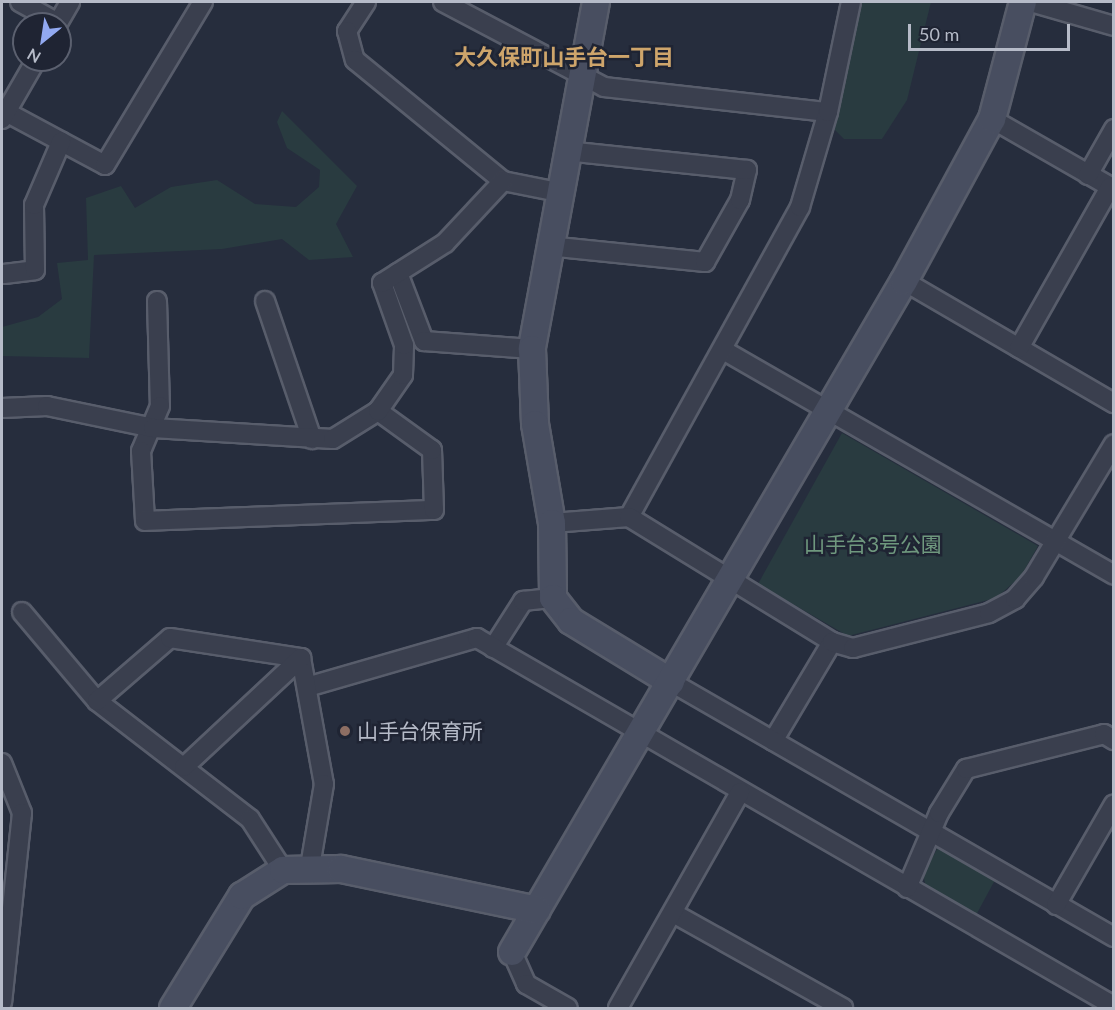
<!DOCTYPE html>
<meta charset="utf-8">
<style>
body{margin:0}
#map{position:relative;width:1115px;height:1010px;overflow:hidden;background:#262d3d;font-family:Lato,"Noto Sans JP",sans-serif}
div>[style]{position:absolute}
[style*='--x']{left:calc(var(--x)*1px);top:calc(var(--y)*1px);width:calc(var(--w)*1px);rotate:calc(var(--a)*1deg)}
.green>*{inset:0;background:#293b40}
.roads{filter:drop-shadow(2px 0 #585d6b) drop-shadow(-2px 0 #585d6b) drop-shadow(0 2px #585d6b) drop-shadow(0 -2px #585d6b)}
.street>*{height:18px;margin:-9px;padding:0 9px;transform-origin:9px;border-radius:9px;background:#3a3f4e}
.secondary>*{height:26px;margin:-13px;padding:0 13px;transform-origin:13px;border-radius:13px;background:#484e60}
.dots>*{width:16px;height:16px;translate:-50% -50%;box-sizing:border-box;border:3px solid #1f2433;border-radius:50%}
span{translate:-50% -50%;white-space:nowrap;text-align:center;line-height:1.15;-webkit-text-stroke:5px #1f2433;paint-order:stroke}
.park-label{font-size:21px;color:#6f987e}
.poi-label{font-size:21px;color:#b6bbc8}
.left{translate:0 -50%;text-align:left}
.neighbourhood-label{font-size:22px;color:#cea56b;font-weight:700}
.frame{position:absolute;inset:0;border:3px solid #b6bbc8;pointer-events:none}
.north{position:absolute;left:12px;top:12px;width:60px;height:60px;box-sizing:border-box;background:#1f2433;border:2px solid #5b606f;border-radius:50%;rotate:210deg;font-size:16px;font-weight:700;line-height:24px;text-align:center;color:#b6bbc8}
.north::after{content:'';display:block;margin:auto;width:21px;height:27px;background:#92a9f1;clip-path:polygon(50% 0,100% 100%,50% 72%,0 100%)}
.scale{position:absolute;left:908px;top:24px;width:162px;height:27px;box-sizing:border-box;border:3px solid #b6bbc8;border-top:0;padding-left:8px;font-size:18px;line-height:21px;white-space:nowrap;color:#b6bbc8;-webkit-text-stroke:4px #1f2433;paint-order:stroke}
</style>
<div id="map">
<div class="green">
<div style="clip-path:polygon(857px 2px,931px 2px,907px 100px,882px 139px,844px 139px,833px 128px)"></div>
<div style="clip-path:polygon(282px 111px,357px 186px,336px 224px,353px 257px,309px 260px,282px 239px,222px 249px,94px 255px,89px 358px,2px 356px,2px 327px,38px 317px,62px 299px,57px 263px,88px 260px,86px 198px,121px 186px,135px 208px,171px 187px,217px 180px,255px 204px,296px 207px,319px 187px,320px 170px,287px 148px,277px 122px)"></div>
<div style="clip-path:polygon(842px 433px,1038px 546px,1021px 576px,996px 598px,848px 636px,758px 584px)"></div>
<div style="clip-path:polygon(939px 846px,995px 880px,975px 917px,926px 888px,923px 873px)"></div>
</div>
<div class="roads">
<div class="street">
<div style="--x:20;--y:2;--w:43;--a:28.9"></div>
<div style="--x:58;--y:23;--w:24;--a:-60"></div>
<div style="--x:366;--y:2;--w:35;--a:123"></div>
<div style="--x:347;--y:31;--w:30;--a:75"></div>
<div style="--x:355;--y:60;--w:191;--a:39.3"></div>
<div style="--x:503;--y:181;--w:56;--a:11.3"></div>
<div style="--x:443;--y:2;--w:182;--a:27.8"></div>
<div style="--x:604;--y:87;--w:225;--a:6.4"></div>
<div style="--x:1031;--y:2;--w:86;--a:16.1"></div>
<div style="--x:6;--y:112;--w:112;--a:28.2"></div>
<div style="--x:105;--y:165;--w:190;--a:-59"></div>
<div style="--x:2;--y:119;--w:68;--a:-60"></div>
<div style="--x:992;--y:119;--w:141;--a:29.8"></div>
<div style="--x:1088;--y:175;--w:53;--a:-60.5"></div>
<div style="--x:548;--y:246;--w:158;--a:5.8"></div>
<div style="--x:705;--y:262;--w:71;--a:-60.6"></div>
<div style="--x:740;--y:200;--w:31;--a:-77"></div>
<div style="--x:747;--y:170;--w:182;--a:-174"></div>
<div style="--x:398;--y:273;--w:73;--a:69.1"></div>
<div style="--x:424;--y:341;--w:108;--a:4.2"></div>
<div style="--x:4;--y:274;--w:31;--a:-7"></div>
<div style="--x:35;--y:270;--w:65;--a:-90.9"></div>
<div style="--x:34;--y:205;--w:69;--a:-66.8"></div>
<div style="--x:904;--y:281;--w:243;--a:30.2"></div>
<div style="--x:157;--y:301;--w:105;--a:88.4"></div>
<div style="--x:160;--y:406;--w:49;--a:112.9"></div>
<div style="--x:141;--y:451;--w:70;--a:86.7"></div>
<div style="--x:145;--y:521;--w:289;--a:-2.2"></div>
<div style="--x:434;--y:510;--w:60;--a:-91.9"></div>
<div style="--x:432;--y:450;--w:67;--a:-144.2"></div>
<div style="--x:265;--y:301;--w:146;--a:71.2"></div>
<div style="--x:1019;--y:348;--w:185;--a:-60.5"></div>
<div style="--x:723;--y:350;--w:451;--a:29.9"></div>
<div style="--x:2;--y:408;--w:45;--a:-2.5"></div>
<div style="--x:47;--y:406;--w:108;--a:11.7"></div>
<div style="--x:153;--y:428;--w:180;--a:3.5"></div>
<div style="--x:333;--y:439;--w:53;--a:-31.9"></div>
<div style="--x:378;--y:411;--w:44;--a:-55.2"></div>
<div style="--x:403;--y:375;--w:30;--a:-88"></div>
<div style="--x:404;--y:345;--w:66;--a:-109.5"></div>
<div style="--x:382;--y:283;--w:75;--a:-32.4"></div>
<div style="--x:445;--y:243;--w:85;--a:-46.9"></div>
<div style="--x:629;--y:517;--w:354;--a:-61.1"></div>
<div style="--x:800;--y:207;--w:99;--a:-73.6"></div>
<div style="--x:828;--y:112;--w:112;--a:-78.2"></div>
<div style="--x:552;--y:523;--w:77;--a:-4.5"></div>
<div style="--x:629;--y:517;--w:238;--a:31.6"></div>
<div style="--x:832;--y:642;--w:115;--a:120.8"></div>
<div style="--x:22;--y:612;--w:116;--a:49.9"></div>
<div style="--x:97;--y:701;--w:193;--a:37.6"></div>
<div style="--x:250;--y:819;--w:61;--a:57.1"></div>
<div style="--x:832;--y:642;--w:22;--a:16"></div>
<div style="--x:853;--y:648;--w:140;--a:-14.4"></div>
<div style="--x:989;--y:613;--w:30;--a:-28"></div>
<div style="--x:1015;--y:599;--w:29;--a:-49"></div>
<div style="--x:1034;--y:577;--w:155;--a:-59"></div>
<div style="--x:493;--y:648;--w:56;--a:-57.4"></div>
<div style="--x:523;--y:601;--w:30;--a:-6"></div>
<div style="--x:671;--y:682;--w:511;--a:29.93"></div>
<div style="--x:307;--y:687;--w:177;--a:-16.1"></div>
<div style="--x:477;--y:638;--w:736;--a:30.02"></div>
<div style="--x:97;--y:701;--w:96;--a:-40.8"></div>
<div style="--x:170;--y:638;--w:133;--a:8.7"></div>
<div style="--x:301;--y:658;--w:128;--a:79.7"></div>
<div style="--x:324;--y:784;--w:84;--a:99.6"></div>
<div style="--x:2;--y:763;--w:54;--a:68.2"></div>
<div style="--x:22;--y:813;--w:190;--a:96"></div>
<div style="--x:184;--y:767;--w:160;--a:-43"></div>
<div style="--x:907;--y:888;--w:82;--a:-66.9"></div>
<div style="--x:939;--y:813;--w:52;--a:-58.5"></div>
<div style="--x:966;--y:769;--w:142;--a:-14.2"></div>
<div style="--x:1104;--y:734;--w:12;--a:31"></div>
<div style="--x:1056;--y:905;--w:116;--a:-60.1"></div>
<div style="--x:673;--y:913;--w:195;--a:29.2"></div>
<div style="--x:512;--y:952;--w:35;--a:66"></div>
<div style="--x:526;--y:984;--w:48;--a:29.7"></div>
<div style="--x:618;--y:1008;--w:248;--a:-60.5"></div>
</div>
<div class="secondary">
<div style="--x:596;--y:2;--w:353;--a:100.5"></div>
<div style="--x:532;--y:349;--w:75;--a:87.7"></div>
<div style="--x:535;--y:424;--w:100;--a:80.3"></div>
<div style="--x:552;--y:523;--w:75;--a:89.2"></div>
<div style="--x:553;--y:598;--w:29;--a:52"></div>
<div style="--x:571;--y:621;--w:117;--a:31.4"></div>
<div style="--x:512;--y:952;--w:777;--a:-59.71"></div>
<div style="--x:904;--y:281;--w:184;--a:-61.5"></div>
<div style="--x:992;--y:119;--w:121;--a:-75.2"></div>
<div style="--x:173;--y:1008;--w:132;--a:-58.4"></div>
<div style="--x:242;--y:896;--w:49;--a:-32.4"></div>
<div style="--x:283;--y:870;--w:58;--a:-1"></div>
<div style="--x:341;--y:869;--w:200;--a:11.8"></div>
</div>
</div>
<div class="dots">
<div style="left:345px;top:731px;background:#8d6e63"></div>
</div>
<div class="park-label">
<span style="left:873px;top:544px">山手台3号公園</span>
</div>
<div class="poi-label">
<span class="left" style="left:357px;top:731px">山手台保育所</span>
</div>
<div class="neighbourhood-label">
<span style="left:564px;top:57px">大久保町山手台一丁目</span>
</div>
<div class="frame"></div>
<div class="north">N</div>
<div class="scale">50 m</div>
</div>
